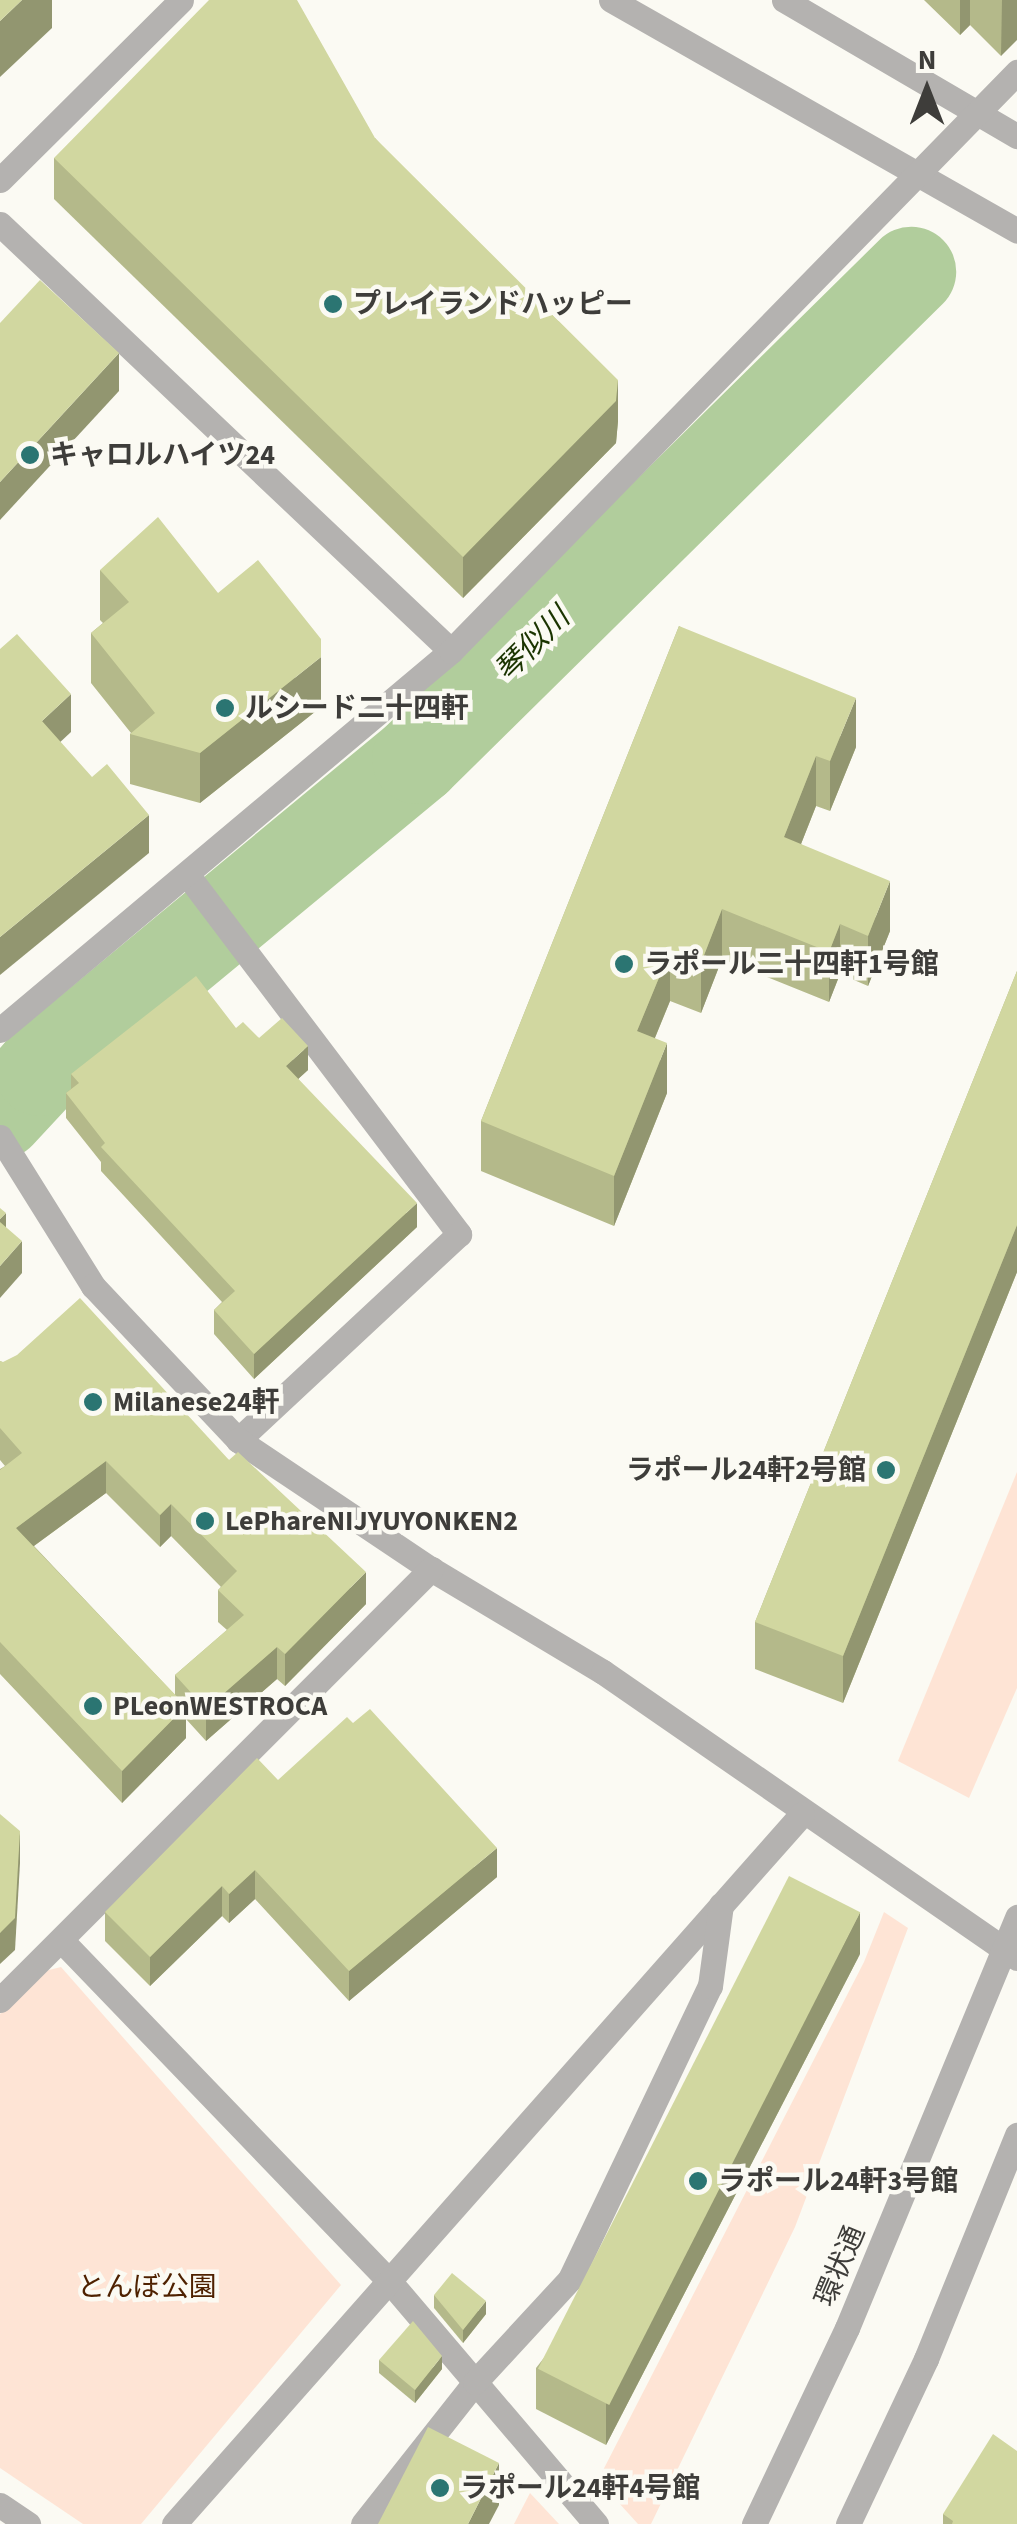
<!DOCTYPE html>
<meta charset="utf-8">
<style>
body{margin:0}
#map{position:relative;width:1017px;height:2524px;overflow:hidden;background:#fbfaf3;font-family:"Source Sans 3","Noto Sans JP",sans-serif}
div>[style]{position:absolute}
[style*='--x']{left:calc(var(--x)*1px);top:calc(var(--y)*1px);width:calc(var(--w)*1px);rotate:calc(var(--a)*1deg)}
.green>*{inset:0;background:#fee4d5}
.river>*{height:90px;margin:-45px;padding:0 45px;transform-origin:45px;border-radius:45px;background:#b1cd9c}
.minor>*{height:25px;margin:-12.5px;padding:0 12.5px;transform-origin:12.5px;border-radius:12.5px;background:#b4b2b0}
.wall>*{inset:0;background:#b4b98a}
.shaded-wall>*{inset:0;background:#929670}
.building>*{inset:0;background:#d1d7a0;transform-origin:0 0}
.dots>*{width:28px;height:28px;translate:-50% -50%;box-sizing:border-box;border:5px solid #fbfaf3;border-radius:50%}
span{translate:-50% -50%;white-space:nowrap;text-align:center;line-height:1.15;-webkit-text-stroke:9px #fbfaf3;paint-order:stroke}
.poi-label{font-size:28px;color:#3e3d3a;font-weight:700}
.left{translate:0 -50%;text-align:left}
.right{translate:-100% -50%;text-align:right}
.street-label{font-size:28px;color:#3e3d3a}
.park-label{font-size:28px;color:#4e2100}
.water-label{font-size:30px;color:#1b3400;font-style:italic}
.north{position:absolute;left:877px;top:40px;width:100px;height:100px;-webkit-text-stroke:8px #fbfaf3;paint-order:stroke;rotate:0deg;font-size:28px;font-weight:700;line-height:40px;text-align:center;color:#3e3d3a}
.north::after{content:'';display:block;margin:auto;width:35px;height:45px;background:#3e3d3a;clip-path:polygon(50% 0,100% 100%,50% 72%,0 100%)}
</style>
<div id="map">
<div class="green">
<div style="clip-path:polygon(1017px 1472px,1017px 1688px,969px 1798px,898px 1761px)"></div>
<div style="clip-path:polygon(884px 1912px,908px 1928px,795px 2227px,651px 2524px,638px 2524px,598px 2480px,864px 1962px)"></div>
<div style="clip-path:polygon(61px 1967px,341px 2285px,141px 2524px,83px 2524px,0 2468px,0 2014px,41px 1972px)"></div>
<div style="clip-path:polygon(530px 2493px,559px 2524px,514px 2524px)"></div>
</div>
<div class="river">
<div style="--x:0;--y:1114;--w:59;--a:-47.1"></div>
<div style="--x:40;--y:1071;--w:489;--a:-39.6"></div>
<div style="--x:417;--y:759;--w:694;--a:-44.59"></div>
</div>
<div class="minor">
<div style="--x:611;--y:0;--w:467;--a:29.6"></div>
<div style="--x:784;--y:0;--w:270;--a:30.3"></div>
<div style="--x:0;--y:180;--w:255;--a:-44.8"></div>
<div style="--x:0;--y:224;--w:621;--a:43.43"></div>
<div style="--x:189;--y:877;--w:448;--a:52.9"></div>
<div style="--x:459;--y:1234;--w:302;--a:137"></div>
<div style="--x:0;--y:1030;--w:589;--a:-40.04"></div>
<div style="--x:451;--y:651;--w:810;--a:-45.65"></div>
<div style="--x:0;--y:1137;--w:176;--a:58"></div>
<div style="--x:93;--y:1286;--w:212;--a:46.7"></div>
<div style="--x:238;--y:1440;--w:232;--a:33.8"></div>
<div style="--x:431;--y:1569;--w:200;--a:30.9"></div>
<div style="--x:603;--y:1672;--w:503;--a:34.64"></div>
<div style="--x:62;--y:1941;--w:473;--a:46.1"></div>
<div style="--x:390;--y:2282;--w:318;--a:49.6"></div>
<div style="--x:0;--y:2000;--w:610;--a:-45"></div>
<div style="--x:0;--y:2505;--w:34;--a:34"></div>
<div style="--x:174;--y:2524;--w:948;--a:-48.51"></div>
<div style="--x:363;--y:2524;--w:181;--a:-51.7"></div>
<div style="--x:475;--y:2382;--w:140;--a:-47.3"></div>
<div style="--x:570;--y:2279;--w:325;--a:-64.5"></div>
<div style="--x:710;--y:1986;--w:82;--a:-82.3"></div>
<div style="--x:754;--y:2524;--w:217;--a:-64.6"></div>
<div style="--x:847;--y:2328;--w:445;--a:-67.5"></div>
<div style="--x:848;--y:2524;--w:183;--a:-64.7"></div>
<div style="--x:926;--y:2359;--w:242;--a:-67.9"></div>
</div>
<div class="wall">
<div style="clip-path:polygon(924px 0,1017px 0,1001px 56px,970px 25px,960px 35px)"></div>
<div style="clip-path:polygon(375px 138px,618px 421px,616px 443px,463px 598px,54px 199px,54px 158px)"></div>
<div style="clip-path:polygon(100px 570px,218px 593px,321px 707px,200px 803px,130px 784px,130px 734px,131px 733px,91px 683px,91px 633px,103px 623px,100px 620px)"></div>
<div style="clip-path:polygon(679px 626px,856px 747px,830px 811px,816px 806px,801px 844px,890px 931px,868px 986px,840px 974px,829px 1002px,722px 959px,701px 1013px,670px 1001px,655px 1038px,667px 1093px,614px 1226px,481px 1171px,481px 1121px)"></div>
<div style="clip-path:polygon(1017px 971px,1017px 1272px,843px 1703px,755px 1669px,755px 1622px)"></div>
<div style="clip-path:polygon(236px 1028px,259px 1038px,308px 1070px,298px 1079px,417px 1227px,254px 1379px,214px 1334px,214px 1310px,222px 1302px,101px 1171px,101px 1162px,66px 1118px,66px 1093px,71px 1089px,71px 1074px)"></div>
<div style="clip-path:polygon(evenodd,0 1361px,229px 1460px,366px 1604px,285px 1686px,277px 1679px,206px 1741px,186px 1719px,186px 1738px,122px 1803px,0 1674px,0 1469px,5px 1466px,0 1460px,0 1361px,106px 1493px,160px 1547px,171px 1536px,221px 1587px,218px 1590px,218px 1622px,227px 1630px,175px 1675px,175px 1695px,34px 1546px,106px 1493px)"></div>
<div style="clip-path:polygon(278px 1780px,497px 1877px,349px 2001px,255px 1899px,229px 1923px,222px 1916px,150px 1986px,105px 1941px,105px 1912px)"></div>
<div style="clip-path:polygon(860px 1954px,606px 2445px,536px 2409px,536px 2368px)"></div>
<div style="clip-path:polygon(434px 2295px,486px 2314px,463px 2343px,434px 2308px)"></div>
<div style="clip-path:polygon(379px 2360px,442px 2369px,415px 2403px,379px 2373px)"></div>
<div style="clip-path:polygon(943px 2514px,1017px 2524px,943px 2524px)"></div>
</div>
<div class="shaded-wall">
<div style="clip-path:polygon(22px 0,52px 0,52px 28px,0 77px,0 21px)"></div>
<div style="clip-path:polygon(960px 0,970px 0,970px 25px,960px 35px)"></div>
<div style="clip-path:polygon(1002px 0,1017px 0,1017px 40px,1001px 56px)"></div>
<div style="clip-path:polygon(119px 353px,119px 391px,0 520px,0 482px)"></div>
<div style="clip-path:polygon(618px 380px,618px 421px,616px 443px,463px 598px,463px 557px)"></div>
<div style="clip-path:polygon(321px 657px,321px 707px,200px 803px,200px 753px)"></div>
<div style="clip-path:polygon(71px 694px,71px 732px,42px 759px,42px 721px)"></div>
<div style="clip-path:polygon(856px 698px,856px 747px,830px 811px,830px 761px)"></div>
<div style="clip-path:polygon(816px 756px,816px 806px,784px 887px,784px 837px)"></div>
<div style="clip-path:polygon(149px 815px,149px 853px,0 975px,0 937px)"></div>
<div style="clip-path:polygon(890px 881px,890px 931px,868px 986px,868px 936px)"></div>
<div style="clip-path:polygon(722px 909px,722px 959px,701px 1013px,701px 963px)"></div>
<div style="clip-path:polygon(840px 924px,840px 974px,829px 1002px,829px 952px)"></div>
<div style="clip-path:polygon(670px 951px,670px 1001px,637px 1081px,637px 1031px)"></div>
<div style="clip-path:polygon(667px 1043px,667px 1093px,614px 1226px,614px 1176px)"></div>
<div style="clip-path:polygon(308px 1046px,308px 1070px,286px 1090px,286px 1066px)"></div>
<div style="clip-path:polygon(417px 1203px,417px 1227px,254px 1379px,254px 1354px)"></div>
<div style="clip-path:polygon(6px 1213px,6px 1245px,0 1251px,0 1219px)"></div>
<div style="clip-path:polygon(1017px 1225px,1017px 1272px,843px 1703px,843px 1656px)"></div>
<div style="clip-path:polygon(22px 1241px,22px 1273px,0 1298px,0 1266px)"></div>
<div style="clip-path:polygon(106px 1461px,106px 1493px,16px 1559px,16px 1528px)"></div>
<div style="clip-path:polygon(171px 1504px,171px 1536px,160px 1547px,160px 1515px)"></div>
<div style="clip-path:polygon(366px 1572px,366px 1604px,285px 1686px,285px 1654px)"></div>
<div style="clip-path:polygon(277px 1647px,277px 1679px,206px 1741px,206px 1709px)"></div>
<div style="clip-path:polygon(186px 1706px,186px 1738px,122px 1803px,122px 1771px)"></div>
<div style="clip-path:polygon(20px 1831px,20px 1863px,15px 1950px,0 1964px,0 1933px)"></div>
<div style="clip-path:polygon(497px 1848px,497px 1877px,349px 2001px,349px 1971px)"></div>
<div style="clip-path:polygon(255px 1870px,255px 1899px,229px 1923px,229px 1894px)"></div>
<div style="clip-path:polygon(222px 1886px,222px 1916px,150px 1986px,150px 1957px)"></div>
<div style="clip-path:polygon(860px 1912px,860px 1954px,606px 2445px,606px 2404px)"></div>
<div style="clip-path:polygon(486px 2301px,486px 2314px,463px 2343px,463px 2330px)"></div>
<div style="clip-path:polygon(442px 2356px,442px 2369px,415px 2403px,415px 2390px)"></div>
<div style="clip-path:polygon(499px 2463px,499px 2505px,489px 2524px,468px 2524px)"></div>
</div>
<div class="building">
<div style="clip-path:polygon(0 0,22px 0,0 21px)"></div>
<div style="clip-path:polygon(209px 0,297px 0,375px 138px,618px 380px,616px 401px,463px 557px,54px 158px)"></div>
<div style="clip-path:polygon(40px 280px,119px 353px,0 482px,0 323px)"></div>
<div style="clip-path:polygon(158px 517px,218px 593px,258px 560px,321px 639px,321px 657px,200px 753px,130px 734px,155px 713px,91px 633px,129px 602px,100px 570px)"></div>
<div style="clip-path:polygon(679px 626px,856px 698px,830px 761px,816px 756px,784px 837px,890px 881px,868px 936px,840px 924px,829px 952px,722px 909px,701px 963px,670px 951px,637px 1031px,667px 1043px,614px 1176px,481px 1121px)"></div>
<div style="clip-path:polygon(17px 634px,71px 694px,42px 721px,92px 777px,107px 764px,149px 815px,0 937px,0 649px)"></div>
<div style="clip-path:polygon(1017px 971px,1017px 1225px,843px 1656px,755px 1622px)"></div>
<div style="clip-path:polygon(196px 976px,236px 1028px,243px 1022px,259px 1038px,282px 1018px,308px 1046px,286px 1066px,417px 1203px,254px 1354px,214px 1310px,235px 1291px,101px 1147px,105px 1143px,66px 1093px,79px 1083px,71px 1074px)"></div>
<div style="clip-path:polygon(0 1208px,6px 1213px,0 1219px)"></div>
<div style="clip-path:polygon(0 1222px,22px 1241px,0 1266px)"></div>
<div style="clip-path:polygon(80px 1298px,229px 1460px,238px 1452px,366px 1572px,285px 1654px,277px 1647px,206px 1709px,175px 1675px,244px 1615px,218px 1590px,237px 1571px,171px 1504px,160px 1515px,106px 1461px,16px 1528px,186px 1706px,122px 1771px,0 1642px,0 1470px,22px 1453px,0 1428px,0 1361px,3px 1362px,17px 1355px)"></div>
<div style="clip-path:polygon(370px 1709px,497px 1848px,349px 1971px,255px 1870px,229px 1894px,222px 1886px,150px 1957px,105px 1912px,257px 1758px,278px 1780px,347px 1717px,353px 1723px)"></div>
<div style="clip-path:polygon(0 1814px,20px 1831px,15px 1918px,0 1933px)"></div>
<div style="left:789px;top:1876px;width:80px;height:553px;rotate:27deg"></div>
<div style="clip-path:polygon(452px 2273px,486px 2301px,463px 2330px,434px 2295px)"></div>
<div style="clip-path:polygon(413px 2321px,442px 2356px,415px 2390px,379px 2360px)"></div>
<div style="clip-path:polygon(428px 2427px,499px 2463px,468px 2524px,378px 2524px)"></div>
<div style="clip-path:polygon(993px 2434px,1017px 2451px,1017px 2524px,952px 2524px,953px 2521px,943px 2514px)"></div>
</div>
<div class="dots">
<div style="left:333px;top:304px;background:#2b7572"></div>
<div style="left:30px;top:455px;background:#2b7572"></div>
<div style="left:225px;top:708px;background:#2b7572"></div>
<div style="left:624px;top:964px;background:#2b7572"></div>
<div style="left:93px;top:1402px;background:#2b7572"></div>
<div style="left:886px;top:1470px;background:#2b7572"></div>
<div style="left:205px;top:1521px;background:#2b7572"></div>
<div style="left:93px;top:1706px;background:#2b7572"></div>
<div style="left:698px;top:2181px;background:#2b7572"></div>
<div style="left:440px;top:2488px;background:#2b7572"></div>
</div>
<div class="poi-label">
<span class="left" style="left:353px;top:304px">プレイランドハッピー</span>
<span class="left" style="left:50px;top:455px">キャロルハイツ24</span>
<span class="left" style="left:245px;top:708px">ルシード二十四軒</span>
<span class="left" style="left:644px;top:964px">ラポール二十四軒1号館</span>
<span class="left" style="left:113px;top:1402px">Milanese24軒</span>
<span class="right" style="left:866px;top:1470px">ラポール24軒2号館</span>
<span class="left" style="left:225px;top:1521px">LePhareNIJYUYONKEN2</span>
<span class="left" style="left:113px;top:1706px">PLeonWESTROCA</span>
<span class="left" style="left:718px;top:2181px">ラポール24軒3号館</span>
<span class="left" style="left:460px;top:2488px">ラポール24軒4号館</span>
</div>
<div class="street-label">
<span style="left:840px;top:2266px;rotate:-67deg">環状通</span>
</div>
<div class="park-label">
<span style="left:147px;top:2287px">とんぼ公園</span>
</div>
<div class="water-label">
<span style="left:533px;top:645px;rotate:-45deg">琴似川</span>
</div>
<div class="north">N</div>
</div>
